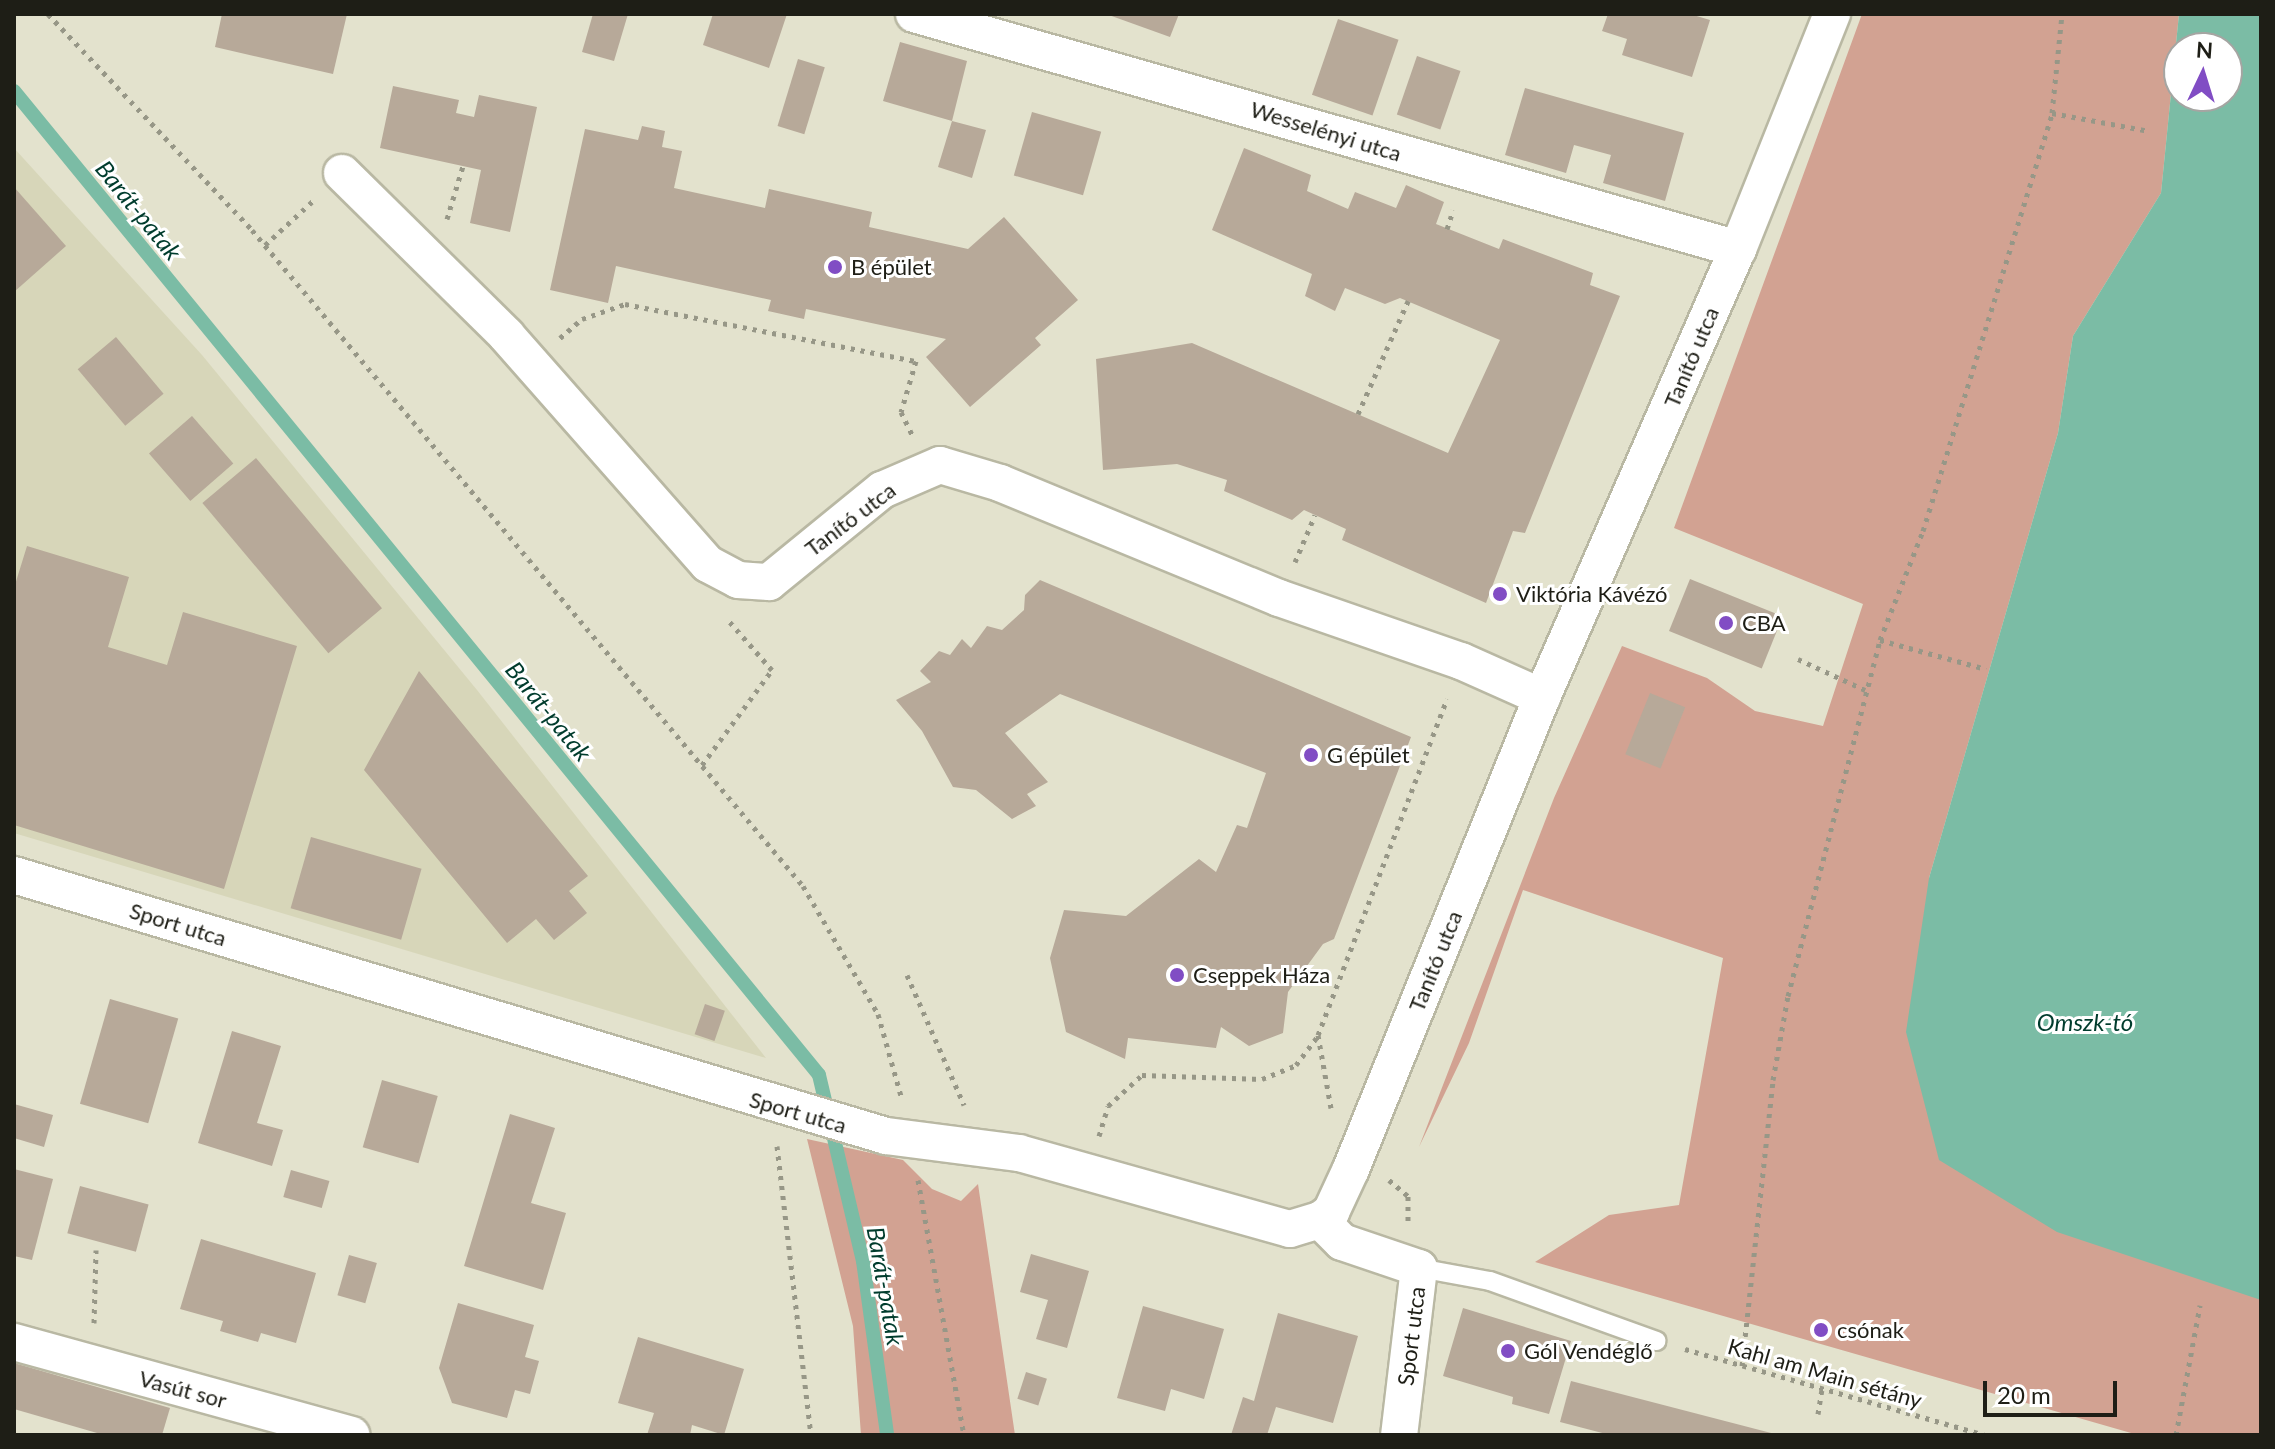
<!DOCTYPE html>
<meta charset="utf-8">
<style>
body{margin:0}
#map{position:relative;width:2275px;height:1449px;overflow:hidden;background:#e3e2cd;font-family:Lato,sans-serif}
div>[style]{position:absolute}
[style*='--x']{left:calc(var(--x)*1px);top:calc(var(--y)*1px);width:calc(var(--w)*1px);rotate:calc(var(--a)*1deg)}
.built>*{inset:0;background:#d7d6b9}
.green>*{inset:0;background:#d2a292}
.water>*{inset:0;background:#7bbca5}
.stream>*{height:14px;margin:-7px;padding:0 7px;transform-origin:7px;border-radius:7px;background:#7bbca5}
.building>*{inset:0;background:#b7a999;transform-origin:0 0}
.path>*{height:5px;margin-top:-2.5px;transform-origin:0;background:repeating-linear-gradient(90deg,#979787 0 4px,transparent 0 10px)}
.roads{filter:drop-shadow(2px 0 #b9b8a3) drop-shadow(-2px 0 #b9b8a3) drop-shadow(0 2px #b9b8a3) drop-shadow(0 -2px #b9b8a3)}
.service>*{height:18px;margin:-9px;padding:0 9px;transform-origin:9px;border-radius:9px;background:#fff}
.minor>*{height:36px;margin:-18px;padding:0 18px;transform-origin:18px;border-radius:18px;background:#fff}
.dots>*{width:22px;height:22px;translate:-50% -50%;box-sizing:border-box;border:4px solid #fff;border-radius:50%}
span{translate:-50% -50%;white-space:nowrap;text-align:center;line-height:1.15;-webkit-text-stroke:6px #fff;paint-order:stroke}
.street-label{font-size:22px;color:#1e1e16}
.poi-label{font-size:22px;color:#1e1e16}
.left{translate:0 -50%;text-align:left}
.water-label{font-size:24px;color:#003c2d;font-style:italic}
.frame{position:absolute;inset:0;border:16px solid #1e1e16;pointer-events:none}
.north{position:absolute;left:2163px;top:32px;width:80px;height:80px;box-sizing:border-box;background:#fff;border:2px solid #a5a5a2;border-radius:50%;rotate:4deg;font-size:22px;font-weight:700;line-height:32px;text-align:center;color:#1e1e16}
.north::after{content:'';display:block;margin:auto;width:28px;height:36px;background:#814dc4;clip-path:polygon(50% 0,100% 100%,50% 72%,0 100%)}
.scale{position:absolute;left:1983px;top:1381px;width:134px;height:36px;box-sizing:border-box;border:4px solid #1e1e16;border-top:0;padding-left:10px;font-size:24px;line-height:28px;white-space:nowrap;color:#1e1e16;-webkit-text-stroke:6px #fff;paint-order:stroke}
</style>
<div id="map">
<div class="built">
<div style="clip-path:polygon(14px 148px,202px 355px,477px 690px,766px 1058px,14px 833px)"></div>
</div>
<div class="green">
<div style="clip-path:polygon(1862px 14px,2179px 14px,2161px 193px,2073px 336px,2058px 433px,1929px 878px,2261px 991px,2261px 1435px,2138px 1435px,1535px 1262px,1609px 1215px,1679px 1205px,1723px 958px,1523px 890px,1469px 1043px,1419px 1147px,1554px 798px,1622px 646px,1707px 678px,1755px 711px,1823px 726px,1863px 604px,1674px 528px)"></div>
<div style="clip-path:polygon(807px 1139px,903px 1160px,932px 1189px,961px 1201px,978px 1184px,1015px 1435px,861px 1435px,853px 1326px)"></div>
</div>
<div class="water">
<div style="clip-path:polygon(evenodd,2179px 14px,2261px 14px,2261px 1300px,2057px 1232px,1939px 1160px,1906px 1032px,1929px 878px,2058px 433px,2073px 336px,2161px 193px,2179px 14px,2179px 48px,2227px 48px,2227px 96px,2179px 96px,2179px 48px)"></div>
</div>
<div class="stream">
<div style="--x:14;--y:91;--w:1271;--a:50.71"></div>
<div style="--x:819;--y:1075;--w:191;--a:76.7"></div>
<div style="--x:863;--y:1261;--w:176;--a:82.1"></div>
</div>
<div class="building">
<div style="clip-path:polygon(222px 14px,347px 14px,333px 74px,215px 47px)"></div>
<div style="clip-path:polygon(593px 14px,628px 14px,614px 61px,582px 52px)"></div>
<div style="clip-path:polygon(713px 14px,787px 14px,769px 68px,703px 45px)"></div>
<div style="clip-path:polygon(1106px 14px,1179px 14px,1170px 37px)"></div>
<div style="clip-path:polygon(1608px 14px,1690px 14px,1710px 20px,1692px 77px,1622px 55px,1627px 39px,1602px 31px)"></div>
<div style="left:1338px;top:19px;width:64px;height:80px;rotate:19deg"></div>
<div style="clip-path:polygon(900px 42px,967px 61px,952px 121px,986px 130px,972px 178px,938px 167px,952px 121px,883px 101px)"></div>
<div style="left:1417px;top:56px;width:46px;height:62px;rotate:19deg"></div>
<div style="left:798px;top:59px;width:28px;height:70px;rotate:17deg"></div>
<div style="clip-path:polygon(393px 86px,459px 100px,456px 113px,474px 117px,479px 95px,537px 107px,510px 232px,470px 223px,481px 170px,380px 148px)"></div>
<div style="clip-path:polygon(1525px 88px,1684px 133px,1665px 201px,1603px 183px,1611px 155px,1574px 145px,1566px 173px,1505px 155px)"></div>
<div style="left:1032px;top:112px;width:72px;height:66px;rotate:16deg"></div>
<div style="clip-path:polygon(642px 126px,665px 131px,662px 147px,682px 151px,674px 188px,765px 208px,769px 189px,872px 212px,869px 227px,968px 249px,1004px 217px,1078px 300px,1035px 338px,1041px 345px,970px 407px,926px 357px,946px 339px,806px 309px,804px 319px,768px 311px,771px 300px,616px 266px,608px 303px,550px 290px,585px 129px,638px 140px)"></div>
<div style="clip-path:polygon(1244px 148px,1311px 175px,1307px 191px,1348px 209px,1355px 192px,1396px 208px,1406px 185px,1444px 202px,1436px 224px,1499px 249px,1503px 239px,1593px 273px,1590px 285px,1620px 296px,1525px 533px,1513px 531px,1486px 603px,1342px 540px,1346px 529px,1304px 510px,1292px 520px,1224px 491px,1227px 480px,1177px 464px,1103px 470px,1096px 359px,1192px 343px,1448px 453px,1500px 340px,1400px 298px,1385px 304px,1345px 288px,1335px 311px,1305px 296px,1312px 274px,1212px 230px)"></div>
<div style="clip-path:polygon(14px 187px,66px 246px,14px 292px)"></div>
<div style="left:116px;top:337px;width:74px;height:50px;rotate:50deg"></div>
<div style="left:192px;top:416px;width:63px;height:57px;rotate:49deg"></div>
<div style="left:256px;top:458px;width:196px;height:70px;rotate:50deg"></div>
<div style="clip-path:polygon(27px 546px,129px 577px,108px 647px,167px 665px,183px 612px,297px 646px,224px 889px,14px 825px,14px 588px)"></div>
<div style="left:1690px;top:579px;width:100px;height:56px;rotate:22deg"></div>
<div style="clip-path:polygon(1040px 580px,1411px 737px,1334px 939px,1323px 944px,1288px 992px,1283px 1033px,1249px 1046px,1221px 1027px,1216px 1048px,1128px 1038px,1125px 1059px,1066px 1032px,1050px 958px,1064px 910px,1126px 916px,1199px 859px,1216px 872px,1237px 825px,1247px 828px,1266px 773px,1060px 694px,1005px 733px,1048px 782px,1027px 794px,1036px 806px,1012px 819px,976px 790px,953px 787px,922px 731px,896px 700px,931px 682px,920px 671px,939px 651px,950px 655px,962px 639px,971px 648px,987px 626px,1002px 630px,1024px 610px,1025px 595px)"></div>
<div style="clip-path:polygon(419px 671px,588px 876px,569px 891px,587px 913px,554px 940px,536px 919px,507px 943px,364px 770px)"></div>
<div style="left:1650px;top:693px;width:38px;height:66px;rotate:22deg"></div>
<div style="left:311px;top:837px;width:115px;height:74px;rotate:16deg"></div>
<div style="left:110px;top:999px;width:71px;height:109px;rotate:16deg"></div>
<div style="left:705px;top:1004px;width:21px;height:32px;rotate:19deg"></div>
<div style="clip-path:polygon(232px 1031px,281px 1046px,257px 1123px,283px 1130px,272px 1166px,198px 1143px)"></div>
<div style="left:382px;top:1080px;width:58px;height:70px;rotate:16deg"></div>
<div style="clip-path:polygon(14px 1104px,53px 1115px,44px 1147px,14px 1138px)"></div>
<div style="clip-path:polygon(510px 1114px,555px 1128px,531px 1203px,566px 1213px,543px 1290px,464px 1266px)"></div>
<div style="clip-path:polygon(14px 1169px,53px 1179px,32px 1260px,14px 1256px)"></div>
<div style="left:291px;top:1170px;width:40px;height:28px;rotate:16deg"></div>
<div style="left:80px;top:1186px;width:71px;height:49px;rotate:15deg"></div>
<div style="clip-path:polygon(201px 1239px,316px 1273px,296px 1343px,261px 1333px,258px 1342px,220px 1331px,223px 1321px,180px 1309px)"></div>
<div style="clip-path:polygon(1031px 1254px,1089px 1271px,1067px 1348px,1036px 1339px,1048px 1300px,1020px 1292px)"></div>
<div style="left:349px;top:1255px;width:29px;height:42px;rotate:16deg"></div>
<div style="clip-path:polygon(458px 1303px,534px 1325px,525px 1357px,539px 1361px,530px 1394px,515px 1390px,507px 1418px,452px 1403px,439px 1368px)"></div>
<div style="clip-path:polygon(1143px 1306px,1224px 1329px,1204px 1399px,1171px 1389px,1165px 1411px,1117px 1398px)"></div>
<div style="clip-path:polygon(1463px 1308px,1571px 1341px,1549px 1414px,1512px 1404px,1513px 1397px,1443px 1376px)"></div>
<div style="clip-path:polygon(1278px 1313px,1358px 1336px,1333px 1423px,1276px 1407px,1267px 1435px,1231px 1435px,1243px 1397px,1254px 1401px)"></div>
<div style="clip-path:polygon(638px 1337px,744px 1369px,724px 1435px,692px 1425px,690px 1435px,647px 1435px,654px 1413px,618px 1403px)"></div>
<div style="clip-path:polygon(14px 1363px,170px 1408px,162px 1435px,104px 1435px,14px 1409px)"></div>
<div style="left:1026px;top:1372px;width:22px;height:28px;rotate:18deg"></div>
<div style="clip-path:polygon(1571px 1381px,1775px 1434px,1774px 1435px,1610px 1435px,1560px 1422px)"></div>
</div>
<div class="path">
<div style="--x:48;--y:14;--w:297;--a:46.6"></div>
<div style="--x:252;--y:230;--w:857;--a:49.97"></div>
<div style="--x:803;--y:886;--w:148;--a:59.6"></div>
<div style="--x:878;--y:1014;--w:85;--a:74.3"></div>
<div style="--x:2052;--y:113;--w:99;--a:10.5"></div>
<div style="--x:447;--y:219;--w:55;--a:-73.2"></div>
<div style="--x:1447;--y:229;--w:20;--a:-72"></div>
<div style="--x:265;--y:245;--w:67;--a:-42.6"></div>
<div style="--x:560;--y:338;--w:29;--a:-41"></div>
<div style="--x:582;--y:319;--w:46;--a:-19.2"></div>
<div style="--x:625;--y:304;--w:297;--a:11.1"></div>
<div style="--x:916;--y:361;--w:53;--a:106.4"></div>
<div style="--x:901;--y:412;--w:25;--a:64"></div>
<div style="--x:1358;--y:414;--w:124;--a:-66.1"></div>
<div style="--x:1295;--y:562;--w:51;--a:-66.9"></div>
<div style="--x:1880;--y:640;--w:110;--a:15.3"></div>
<div style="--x:1798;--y:659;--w:74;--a:24.8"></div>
<div style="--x:702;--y:765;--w:118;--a:-53.6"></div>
<div style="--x:772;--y:670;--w:65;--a:-131.3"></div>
<div style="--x:907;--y:975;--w:142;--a:66.3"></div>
<div style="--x:1331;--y:1108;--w:74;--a:-100.1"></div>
<div style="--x:1318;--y:1035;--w:360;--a:-69"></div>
<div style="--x:1099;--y:1136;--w:31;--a:-73"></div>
<div style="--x:1108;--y:1106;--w:46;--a:-42.4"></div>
<div style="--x:1142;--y:1075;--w:120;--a:1.9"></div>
<div style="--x:1262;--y:1079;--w:37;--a:-22"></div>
<div style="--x:1296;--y:1065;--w:36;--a:-53"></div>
<div style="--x:777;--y:1146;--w:291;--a:83.3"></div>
<div style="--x:918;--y:1180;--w:259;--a:79.8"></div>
<div style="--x:1389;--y:1180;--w:25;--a:40"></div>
<div style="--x:1408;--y:1196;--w:25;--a:90"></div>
<div style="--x:94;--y:1323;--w:73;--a:-88.4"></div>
<div style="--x:1685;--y:1349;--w:311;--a:16"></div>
<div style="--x:1742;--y:1366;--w:288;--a:-83.8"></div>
<div style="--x:1773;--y:1080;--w:85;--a:-79.9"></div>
<div style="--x:1788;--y:996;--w:368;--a:-75.5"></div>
<div style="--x:1880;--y:640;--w:117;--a:-68.5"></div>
<div style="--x:1923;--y:531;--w:437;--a:-72.8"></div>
<div style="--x:2052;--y:113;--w:100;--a:-84.2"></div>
<div style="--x:1818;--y:1414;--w:24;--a:-81"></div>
<div style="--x:2176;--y:1435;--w:132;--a:-79.5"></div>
</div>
<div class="roads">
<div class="service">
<div style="--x:1419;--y:1268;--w:72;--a:10.4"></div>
<div style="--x:1490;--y:1281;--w:177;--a:19.8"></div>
</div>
<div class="minor">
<div style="--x:914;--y:14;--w:857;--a:15.92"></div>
<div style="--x:342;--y:173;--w:231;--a:44.6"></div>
<div style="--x:506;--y:335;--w:305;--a:48.6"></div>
<div style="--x:708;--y:564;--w:34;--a:28"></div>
<div style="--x:738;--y:580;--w:31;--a:4"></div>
<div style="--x:769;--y:582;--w:146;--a:-39.2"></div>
<div style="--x:882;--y:490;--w:63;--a:-23.3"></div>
<div style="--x:940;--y:465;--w:63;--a:16.7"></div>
<div style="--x:1000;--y:483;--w:302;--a:22.4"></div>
<div style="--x:1279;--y:598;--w:193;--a:19.1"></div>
<div style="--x:1461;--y:661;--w:89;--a:24"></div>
<div style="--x:14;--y:875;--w:910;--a:16.66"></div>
<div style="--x:886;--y:1136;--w:134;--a:7.3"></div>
<div style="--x:1019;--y:1153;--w:281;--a:15.7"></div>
<div style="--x:1290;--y:1229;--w:31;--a:-17"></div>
<div style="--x:1320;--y:1220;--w:14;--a:-36"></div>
<div style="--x:1331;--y:1212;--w:47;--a:-65.1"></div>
<div style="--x:1351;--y:1169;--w:509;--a:-67.97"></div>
<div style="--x:1542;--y:697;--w:489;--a:-66.4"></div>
<div style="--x:1738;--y:249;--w:253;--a:-68.2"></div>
<div style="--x:1320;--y:1220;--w:31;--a:45"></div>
<div style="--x:1342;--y:1242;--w:81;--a:18.7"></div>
<div style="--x:1419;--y:1268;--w:168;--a:96.8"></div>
<div style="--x:14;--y:1342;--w:350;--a:15.4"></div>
</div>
</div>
<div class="dots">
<div style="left:835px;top:267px;background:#814dc4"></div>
<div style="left:1500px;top:594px;background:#814dc4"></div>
<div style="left:1726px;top:623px;background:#814dc4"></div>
<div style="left:1311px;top:755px;background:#814dc4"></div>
<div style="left:1177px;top:975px;background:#814dc4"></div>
<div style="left:1821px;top:1330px;background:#814dc4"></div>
<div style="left:1508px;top:1351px;background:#814dc4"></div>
</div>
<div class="street-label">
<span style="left:1326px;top:131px;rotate:17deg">Wesselényi utca</span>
<span style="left:1691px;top:357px;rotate:-67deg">Tanító utca</span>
<span style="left:850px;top:519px;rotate:-37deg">Tanító utca</span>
<span style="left:178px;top:924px;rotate:17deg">Sport utca</span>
<span style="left:1435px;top:961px;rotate:-68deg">Tanító utca</span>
<span style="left:798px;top:1112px;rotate:16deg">Sport utca</span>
<span style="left:1411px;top:1336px;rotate:-83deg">Sport utca</span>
<span style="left:1825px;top:1373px;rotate:16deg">Kahl am Main sétány</span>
<span style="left:183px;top:1389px;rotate:15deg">Vasút sor</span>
</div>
<div class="poi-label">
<span class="left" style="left:851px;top:267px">B épület</span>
<span class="left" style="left:1516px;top:594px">Viktória Kávézó</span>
<span class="left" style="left:1742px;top:623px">CBA</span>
<span class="left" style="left:1327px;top:755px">G épület</span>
<span class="left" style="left:1193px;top:975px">Cseppek Háza</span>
<span class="left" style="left:1837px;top:1330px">csónak</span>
<span class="left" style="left:1524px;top:1351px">Gól Vendéglő</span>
</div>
<div class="water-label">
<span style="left:139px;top:210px;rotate:51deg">Barát-patak</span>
<span style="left:549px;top:711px;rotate:51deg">Barát-patak</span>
<span style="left:2085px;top:1022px">Omszk-tó</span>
<span style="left:886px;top:1286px;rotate:80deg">Barát-patak</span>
</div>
<div class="frame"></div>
<div class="north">N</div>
<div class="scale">20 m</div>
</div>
